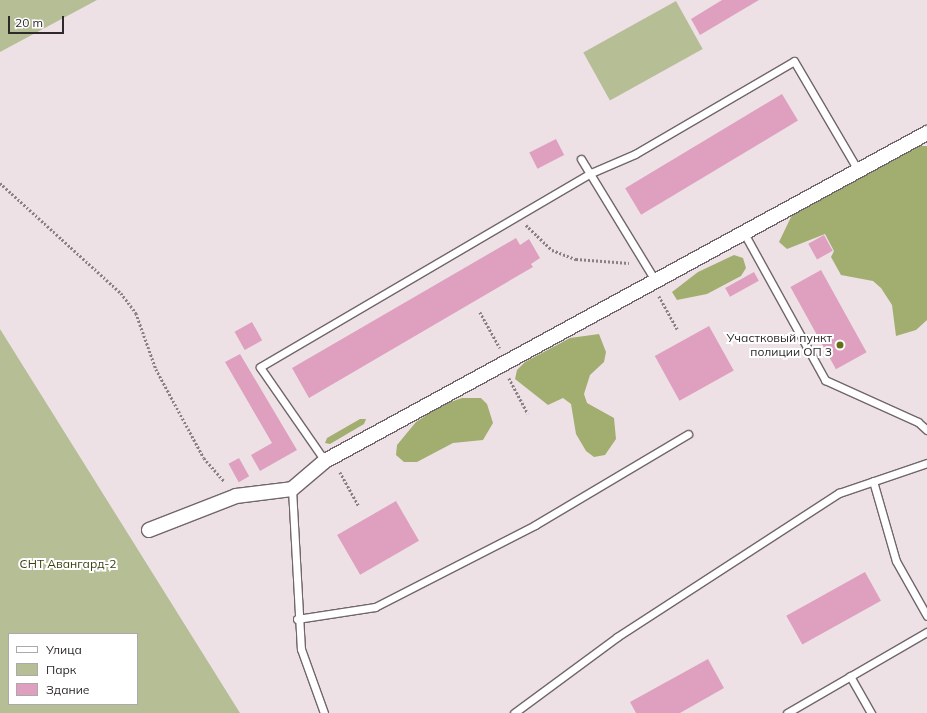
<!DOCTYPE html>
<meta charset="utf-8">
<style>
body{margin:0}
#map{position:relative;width:927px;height:713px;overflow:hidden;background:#ede1e6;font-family:Mulish,sans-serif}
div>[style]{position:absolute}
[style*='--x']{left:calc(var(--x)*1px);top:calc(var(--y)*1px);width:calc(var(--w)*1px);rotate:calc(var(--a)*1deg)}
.green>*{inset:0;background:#b6be96;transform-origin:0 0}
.forest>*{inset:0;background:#a2ae70}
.building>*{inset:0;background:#dfa0bf;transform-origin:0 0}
.path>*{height:2.5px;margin-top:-1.25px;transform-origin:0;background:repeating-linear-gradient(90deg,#898184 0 2px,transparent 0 4px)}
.roads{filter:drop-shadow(1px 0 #71666b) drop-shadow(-1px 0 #71666b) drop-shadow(0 1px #71666b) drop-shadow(0 -1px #71666b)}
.lane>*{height:7px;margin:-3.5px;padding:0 3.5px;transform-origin:3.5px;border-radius:3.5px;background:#fff}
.street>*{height:14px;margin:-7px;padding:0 7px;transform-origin:7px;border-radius:7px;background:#fff}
.dots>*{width:11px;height:11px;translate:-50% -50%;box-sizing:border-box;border:2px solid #fff;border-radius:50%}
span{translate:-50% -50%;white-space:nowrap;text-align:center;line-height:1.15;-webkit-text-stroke:4px #fff;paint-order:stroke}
.poi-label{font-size:12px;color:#2d282a}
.right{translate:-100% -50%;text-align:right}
.park-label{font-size:12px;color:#394010}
.legend{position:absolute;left:8px;top:633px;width:130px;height:72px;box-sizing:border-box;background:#fff;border:1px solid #aba9aa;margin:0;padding:5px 7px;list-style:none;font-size:12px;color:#2d282a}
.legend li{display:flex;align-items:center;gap:8px;height:20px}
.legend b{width:20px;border:1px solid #aba9aa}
.scale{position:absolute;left:8px;top:16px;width:56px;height:18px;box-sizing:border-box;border:2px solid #2d282a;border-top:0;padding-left:5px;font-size:12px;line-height:14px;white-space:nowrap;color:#2d282a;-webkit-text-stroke:3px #fff;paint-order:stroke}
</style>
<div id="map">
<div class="green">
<div style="clip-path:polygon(0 0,97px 0,0 52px)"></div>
<div style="left:676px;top:1px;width:55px;height:106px;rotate:61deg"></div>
<div style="clip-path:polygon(evenodd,0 329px,240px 713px,0 713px,0 329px,9px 634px,137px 634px,137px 704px,9px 704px,9px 634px)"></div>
</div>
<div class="forest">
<div style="clip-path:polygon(920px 146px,927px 146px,927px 320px,916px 330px,896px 336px,892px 305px,881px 288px,873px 281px,841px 275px,831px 257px,834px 251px,825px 234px,787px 249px,779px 242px,792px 215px)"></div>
<div style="clip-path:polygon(734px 255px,743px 258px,746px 268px,741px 276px,707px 294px,677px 300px,672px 292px,698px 272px)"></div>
<div style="clip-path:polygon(599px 334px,606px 352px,604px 362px,590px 375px,584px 394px,587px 403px,614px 418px,616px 439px,605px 455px,594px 457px,586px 451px,576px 434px,571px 404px,563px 398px,548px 405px,515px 379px,517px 370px,525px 362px,570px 338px)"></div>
<div style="clip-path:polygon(462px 398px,481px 398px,487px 404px,493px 423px,483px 440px,453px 443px,417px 462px,404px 462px,396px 455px,397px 445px,416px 422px,442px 405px)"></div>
<div style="clip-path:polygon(360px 419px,366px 419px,364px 424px,330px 444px,325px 443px,327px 438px)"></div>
</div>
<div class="building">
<div style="clip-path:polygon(722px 0,759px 0,700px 35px,691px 19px)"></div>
<div style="left:782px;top:94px;width:31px;height:183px;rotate:59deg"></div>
<div style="left:556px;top:139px;width:18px;height:30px;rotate:63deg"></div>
<div style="left:824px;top:235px;width:18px;height:18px;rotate:61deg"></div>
<div style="clip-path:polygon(516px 238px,520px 245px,529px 239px,540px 258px,531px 264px,533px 267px,309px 398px,292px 368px)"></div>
<div style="left:821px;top:270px;width:94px;height:35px;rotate:61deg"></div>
<div style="left:754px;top:272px;width:10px;height:33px;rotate:61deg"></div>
<div style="left:252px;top:322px;width:21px;height:20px;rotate:61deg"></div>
<div style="left:709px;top:326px;width:51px;height:62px;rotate:61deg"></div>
<div style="clip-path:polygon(240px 354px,297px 450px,260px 471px,251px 455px,272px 443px,225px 362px)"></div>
<div style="left:239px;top:458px;width:21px;height:12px;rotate:61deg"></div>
<div style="left:396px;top:501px;width:46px;height:68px;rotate:60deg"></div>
<div style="left:865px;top:572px;width:33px;height:90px;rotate:61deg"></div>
<div style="clip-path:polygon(708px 659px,724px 688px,680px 713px,636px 713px,630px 702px)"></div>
</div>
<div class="path">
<div style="--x:0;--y:183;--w:164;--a:42.3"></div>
<div style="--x:121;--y:293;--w:25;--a:53"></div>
<div style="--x:136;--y:313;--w:59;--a:70.3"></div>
<div style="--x:156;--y:369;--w:101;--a:61.7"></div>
<div style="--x:204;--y:458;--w:32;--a:49"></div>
<div style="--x:526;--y:225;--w:36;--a:44"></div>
<div style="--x:552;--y:250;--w:26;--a:21"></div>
<div style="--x:576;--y:259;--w:53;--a:4.3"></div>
<div style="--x:659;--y:296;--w:39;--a:61"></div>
<div style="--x:480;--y:312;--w:41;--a:60.9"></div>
<div style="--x:509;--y:378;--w:40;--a:62"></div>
<div style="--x:340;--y:472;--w:39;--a:61"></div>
</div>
<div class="roads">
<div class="lane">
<div style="--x:581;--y:159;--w:144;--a:58.6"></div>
<div style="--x:744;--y:233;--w:168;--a:61.1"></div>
<div style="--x:825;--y:380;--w:102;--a:24.3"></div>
<div style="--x:918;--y:422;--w:12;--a:42"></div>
<div style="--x:325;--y:461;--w:114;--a:-124.7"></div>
<div style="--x:260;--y:367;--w:384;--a:-30.4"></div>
<div style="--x:591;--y:173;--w:48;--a:-23.4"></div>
<div style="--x:635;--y:154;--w:184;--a:-30.3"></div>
<div style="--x:794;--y:61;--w:126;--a:59.6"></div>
<div style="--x:873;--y:481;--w:83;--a:74"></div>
<div style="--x:896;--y:561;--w:63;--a:60.6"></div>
<div style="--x:292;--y:489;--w:160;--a:86.8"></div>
<div style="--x:301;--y:649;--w:68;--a:70.2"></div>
<div style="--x:297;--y:619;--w:79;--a:-8.7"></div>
<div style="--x:375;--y:607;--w:180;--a:-27.1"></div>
<div style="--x:535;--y:525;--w:178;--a:-30.7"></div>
<div style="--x:850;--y:676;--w:43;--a:60.4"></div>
<div style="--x:514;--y:713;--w:128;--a:-36.4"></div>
<div style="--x:617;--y:637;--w:265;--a:-33"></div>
<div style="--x:839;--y:493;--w:93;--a:-18.8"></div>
<div style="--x:787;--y:713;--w:162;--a:-30.1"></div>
</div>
<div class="street">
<div style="--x:149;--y:530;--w:93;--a:-21.3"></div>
<div style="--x:236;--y:496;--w:56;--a:-7.1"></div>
<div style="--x:292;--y:489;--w:43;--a:-40.3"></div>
<div style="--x:325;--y:461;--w:686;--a:-28.58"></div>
</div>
</div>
<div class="dots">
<div style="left:840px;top:345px;background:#646f19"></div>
</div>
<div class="poi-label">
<span class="right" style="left:832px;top:345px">Участковый пункт<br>полиции ОП 3</span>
</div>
<div class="park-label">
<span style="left:68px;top:564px">СНТ Авангард-2</span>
</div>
<ul class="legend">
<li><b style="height:5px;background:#fff"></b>Улица</li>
<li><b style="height:11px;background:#b6be96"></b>Парк</li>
<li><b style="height:11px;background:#dfa0bf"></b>Здание</li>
</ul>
<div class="scale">20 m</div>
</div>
